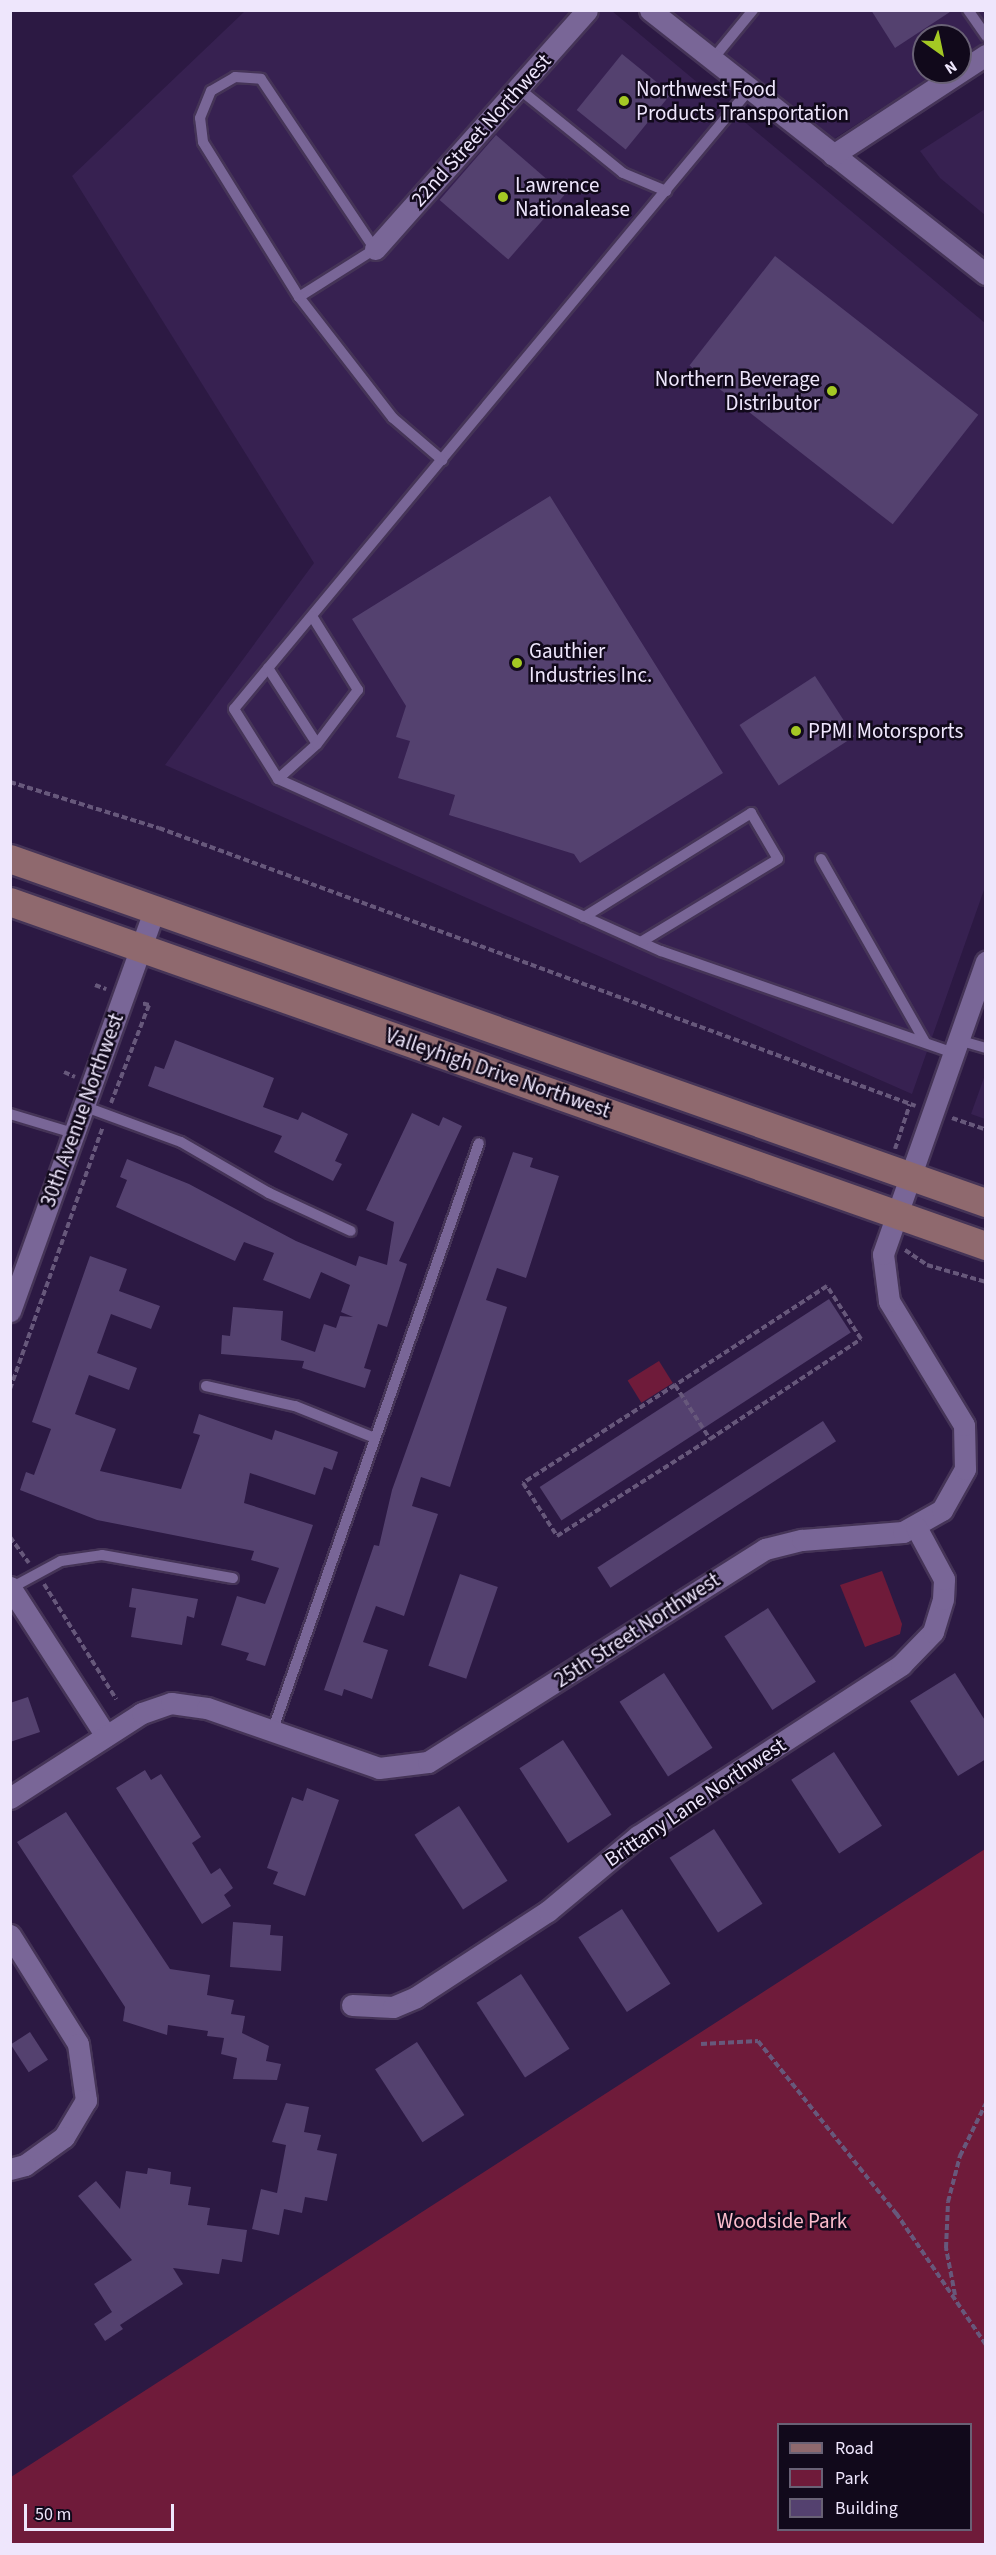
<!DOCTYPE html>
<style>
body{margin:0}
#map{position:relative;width:996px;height:2555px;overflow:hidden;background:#2c1943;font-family:"Source Sans 3",sans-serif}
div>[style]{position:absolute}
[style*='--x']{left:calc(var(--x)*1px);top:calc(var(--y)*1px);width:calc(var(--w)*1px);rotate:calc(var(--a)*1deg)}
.built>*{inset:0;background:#372151}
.green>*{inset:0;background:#6f1b3a;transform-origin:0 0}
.building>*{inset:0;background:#54416f;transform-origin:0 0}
.path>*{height:4px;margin-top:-2px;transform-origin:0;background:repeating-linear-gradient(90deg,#67587b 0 6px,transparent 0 9px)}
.roads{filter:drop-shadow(2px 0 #453457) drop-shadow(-2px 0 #453457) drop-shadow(0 2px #453457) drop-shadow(0 -2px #453457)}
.service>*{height:10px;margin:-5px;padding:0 5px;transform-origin:5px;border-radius:5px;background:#796697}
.minor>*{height:21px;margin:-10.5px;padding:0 10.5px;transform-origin:10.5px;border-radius:10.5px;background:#796697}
.secondary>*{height:28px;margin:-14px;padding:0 14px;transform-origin:14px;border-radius:14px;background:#8f696e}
.dots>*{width:16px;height:16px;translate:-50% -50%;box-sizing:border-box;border:3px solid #11091b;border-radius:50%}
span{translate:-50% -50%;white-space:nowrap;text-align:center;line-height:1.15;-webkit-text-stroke:5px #11091b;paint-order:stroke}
.poi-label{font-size:21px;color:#eee6fc}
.left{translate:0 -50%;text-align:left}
.right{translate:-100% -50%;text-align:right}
.street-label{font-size:21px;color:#eee6fc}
.park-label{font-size:21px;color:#fbbccc}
.frame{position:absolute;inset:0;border:12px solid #eee6fc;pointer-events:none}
.legend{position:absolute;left:777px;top:2423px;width:195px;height:108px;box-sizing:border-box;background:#11091b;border:2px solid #696175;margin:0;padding:8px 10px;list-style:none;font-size:18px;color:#eee6fc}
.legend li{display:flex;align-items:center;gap:12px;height:30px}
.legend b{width:30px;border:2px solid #696175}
.north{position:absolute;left:912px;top:24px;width:60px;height:60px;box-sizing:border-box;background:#11091b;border:2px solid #696175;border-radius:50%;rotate:147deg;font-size:16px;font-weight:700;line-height:24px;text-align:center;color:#eee6fc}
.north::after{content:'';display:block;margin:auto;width:21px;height:27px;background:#a4c824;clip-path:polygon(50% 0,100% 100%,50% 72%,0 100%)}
.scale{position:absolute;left:24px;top:2504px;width:150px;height:27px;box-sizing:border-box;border:3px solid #eee6fc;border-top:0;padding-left:8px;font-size:18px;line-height:21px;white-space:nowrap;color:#eee6fc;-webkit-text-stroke:4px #11091b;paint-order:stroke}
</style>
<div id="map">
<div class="built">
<div style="clip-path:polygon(245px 11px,612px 11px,985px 323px,985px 887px,912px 1094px,165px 765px,314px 563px,72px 176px)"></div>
<div style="clip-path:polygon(670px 11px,985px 11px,985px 41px,960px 58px,960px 36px,924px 36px,924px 72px,938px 72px,832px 140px)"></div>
<div style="clip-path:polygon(985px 109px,985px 215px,940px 178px,920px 151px)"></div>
<div style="clip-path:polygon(985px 1075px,985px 1119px,971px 1114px)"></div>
</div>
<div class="green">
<div style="left:659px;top:1361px;width:26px;height:37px;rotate:58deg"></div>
<div style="clip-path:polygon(882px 1571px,902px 1624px,900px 1634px,865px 1647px,840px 1585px)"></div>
<div style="clip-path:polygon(evenodd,985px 1849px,985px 2544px,11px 2544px,11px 2477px,985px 1849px,778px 2424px,970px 2424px,970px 2530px,778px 2530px,778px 2424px)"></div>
</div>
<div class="building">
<div style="clip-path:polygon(871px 10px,953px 10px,895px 48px)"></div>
<div style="left:622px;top:54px;width:63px;height:72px;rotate:39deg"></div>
<div style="left:496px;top:135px;width:91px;height:86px;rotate:41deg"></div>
<div style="left:775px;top:256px;width:258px;height:139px;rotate:38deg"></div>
<div style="clip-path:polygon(550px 496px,723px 773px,580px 863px,574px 854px,449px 815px,455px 795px,398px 778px,410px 741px,396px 737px,406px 706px,352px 619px)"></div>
<div style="left:815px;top:676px;width:72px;height:90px;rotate:57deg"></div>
<div style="clip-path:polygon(175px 1040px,274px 1078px,263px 1107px,298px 1120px,302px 1112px,348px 1134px,335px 1161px,342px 1164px,333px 1181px,274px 1152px,282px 1136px,148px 1086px,155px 1066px,164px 1069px)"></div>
<div style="clip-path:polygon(412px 1113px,439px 1126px,443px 1117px,462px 1126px,399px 1261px,407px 1264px,387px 1327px,378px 1324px,364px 1368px,371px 1370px,365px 1388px,302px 1368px,304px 1361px,221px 1354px,222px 1335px,230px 1336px,233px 1307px,283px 1311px,281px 1340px,315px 1352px,324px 1324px,336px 1328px,340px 1316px,353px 1317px,341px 1312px,350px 1285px,321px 1272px,310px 1299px,263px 1280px,274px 1253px,244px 1242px,235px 1261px,116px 1207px,127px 1180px,120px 1177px,127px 1159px,189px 1184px,296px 1241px,356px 1266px,359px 1256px,387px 1265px,394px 1222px,366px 1210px)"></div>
<div style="clip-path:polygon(513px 1152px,533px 1158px,530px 1167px,559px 1176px,526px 1278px,497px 1268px,486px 1300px,507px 1307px,450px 1487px,421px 1477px,412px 1506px,438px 1514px,404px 1616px,376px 1606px,363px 1642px,388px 1650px,372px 1699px,344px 1689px,342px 1696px,324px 1690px,374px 1545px,379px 1546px,392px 1490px)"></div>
<div style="clip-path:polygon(90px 1256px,127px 1269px,119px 1291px,160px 1306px,151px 1329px,111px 1314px,97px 1353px,137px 1368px,129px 1390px,89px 1375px,75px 1414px,116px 1429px,100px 1471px,181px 1489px,200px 1435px,193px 1433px,199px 1414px,272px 1440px,275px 1430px,338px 1452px,332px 1470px,324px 1467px,315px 1495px,250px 1473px,244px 1503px,313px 1525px,265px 1666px,246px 1660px,249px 1653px,221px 1645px,237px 1596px,265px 1604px,279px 1568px,251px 1560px,254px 1551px,97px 1520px,20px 1490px,26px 1472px,34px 1475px,51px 1429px,32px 1422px)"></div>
<div style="left:829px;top:1299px;width:40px;height:345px;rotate:57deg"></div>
<div style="left:823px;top:1421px;width:24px;height:269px;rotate:57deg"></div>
<div style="left:460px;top:1574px;width:40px;height:97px;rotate:19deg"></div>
<div style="clip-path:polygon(132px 1588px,198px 1599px,194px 1618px,187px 1616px,182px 1645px,131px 1637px,136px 1608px,129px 1607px)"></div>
<div style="left:768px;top:1608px;width:88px;height:52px;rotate:57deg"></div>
<div style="left:664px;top:1673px;width:89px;height:53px;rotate:57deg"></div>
<div style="clip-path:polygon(955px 1673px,986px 1722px,986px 1759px,958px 1776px,910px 1701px)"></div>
<div style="clip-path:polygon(28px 1697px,40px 1732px,10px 1742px,10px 1703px)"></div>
<div style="left:563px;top:1740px;width:89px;height:52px;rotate:57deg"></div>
<div style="left:834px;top:1752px;width:88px;height:51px;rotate:57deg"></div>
<div style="clip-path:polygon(145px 1770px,151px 1780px,161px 1774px,201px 1837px,192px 1843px,211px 1874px,220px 1868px,233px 1888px,224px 1895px,231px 1906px,202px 1924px,116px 1788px)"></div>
<div style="clip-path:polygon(307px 1788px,339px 1800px,305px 1896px,273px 1884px,278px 1872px,267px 1868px,292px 1797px,303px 1801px)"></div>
<div style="left:459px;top:1806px;width:89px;height:53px;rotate:57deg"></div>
<div style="clip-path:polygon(66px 1812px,170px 1969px,210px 1975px,207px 1995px,234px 2000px,231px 2014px,245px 2016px,242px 2033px,269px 2046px,266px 2061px,281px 2064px,277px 2080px,233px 2079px,237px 2058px,221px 2054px,224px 2038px,207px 2036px,208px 2031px,168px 2025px,167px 2035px,123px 2021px,125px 2007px,17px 1842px)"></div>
<div style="left:714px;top:1829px;width:89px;height:53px;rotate:57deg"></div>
<div style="left:622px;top:1909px;width:89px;height:52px;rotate:57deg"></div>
<div style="clip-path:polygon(233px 1922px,271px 1925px,270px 1935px,283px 1936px,281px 1971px,230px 1967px)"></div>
<div style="left:521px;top:1974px;width:89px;height:53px;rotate:57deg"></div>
<div style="left:30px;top:2032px;width:33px;height:23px;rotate:57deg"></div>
<div style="left:417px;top:2042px;width:87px;height:50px;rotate:57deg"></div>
<div style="clip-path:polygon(286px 2103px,309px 2107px,304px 2132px,321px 2135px,317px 2150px,337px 2154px,327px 2201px,305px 2197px,302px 2213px,284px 2209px,279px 2235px,252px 2229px,261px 2189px,277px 2193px,286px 2145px,272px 2142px)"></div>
<div style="clip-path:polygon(148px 2168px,171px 2172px,170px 2184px,191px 2187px,188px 2205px,210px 2208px,207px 2225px,247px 2230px,242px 2262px,222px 2259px,219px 2274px,173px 2268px,183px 2284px,120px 2325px,123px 2329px,105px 2341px,94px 2324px,112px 2312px,94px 2284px,132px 2260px,78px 2196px,96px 2181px,120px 2209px,126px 2171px,147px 2174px)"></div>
</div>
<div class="path">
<div style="--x:10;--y:782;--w:156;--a:17.2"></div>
<div style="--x:159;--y:828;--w:806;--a:20.17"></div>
<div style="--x:95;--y:985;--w:12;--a:20"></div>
<div style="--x:64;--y:1072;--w:12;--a:24"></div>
<div style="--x:111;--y:1103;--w:105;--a:-68.8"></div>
<div style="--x:149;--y:1005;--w:8;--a:-166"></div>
<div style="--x:952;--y:1118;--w:36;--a:19"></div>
<div style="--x:895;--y:1149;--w:47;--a:-71.6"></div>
<div style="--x:905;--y:1250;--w:27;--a:34"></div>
<div style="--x:927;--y:1265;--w:61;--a:16.1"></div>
<div style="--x:675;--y:1385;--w:181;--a:147.2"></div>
<div style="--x:523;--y:1483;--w:63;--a:57.3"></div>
<div style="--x:557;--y:1536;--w:181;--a:-32.4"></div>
<div style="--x:710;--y:1439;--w:181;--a:-33.5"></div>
<div style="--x:861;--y:1339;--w:63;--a:-122.7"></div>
<div style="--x:827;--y:1286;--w:181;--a:146.9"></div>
<div style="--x:675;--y:1385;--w:64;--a:57.1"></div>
<div style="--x:10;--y:1389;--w:278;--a:-70.5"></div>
<div style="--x:10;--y:1537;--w:32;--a:54"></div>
<div style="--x:44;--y:1584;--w:136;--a:57.9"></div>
<div style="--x:701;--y:2044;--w:57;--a:-3"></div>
<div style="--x:758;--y:2041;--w:221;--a:51.3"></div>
<div style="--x:896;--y:2213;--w:160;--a:55.7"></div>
<div style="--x:955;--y:2295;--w:48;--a:-100.8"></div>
<div style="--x:946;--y:2248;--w:46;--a:-87.5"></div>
<div style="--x:948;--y:2202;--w:48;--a:-75.4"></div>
<div style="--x:960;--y:2156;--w:59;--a:-63.9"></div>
</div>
<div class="roads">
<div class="service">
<div style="--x:968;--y:10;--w:32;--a:55"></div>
<div style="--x:712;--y:60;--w:65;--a:-50.6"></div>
<div style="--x:235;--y:77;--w:26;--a:4"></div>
<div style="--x:261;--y:79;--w:205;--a:56.2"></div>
<div style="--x:375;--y:249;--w:90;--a:147.7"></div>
<div style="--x:299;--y:297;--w:182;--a:-121.8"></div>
<div style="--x:203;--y:142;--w:24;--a:-97"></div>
<div style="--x:200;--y:118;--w:29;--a:-68"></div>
<div style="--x:211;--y:91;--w:28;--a:-30"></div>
<div style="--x:518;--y:88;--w:135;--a:39"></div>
<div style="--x:623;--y:173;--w:47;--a:22.7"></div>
<div style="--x:749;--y:90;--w:805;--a:129.76"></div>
<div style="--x:234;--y:709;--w:83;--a:57.8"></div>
<div style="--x:278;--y:779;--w:420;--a:24.2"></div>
<div style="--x:661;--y:951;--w:310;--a:19.2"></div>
<div style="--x:299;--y:297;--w:153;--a:52.2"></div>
<div style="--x:393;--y:418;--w:65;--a:40.6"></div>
<div style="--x:268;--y:668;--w:90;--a:57.2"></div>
<div style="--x:278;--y:779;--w:52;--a:-41.9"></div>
<div style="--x:317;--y:744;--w:68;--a:-52.8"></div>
<div style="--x:358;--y:690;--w:87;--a:-121.9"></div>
<div style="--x:821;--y:859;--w:210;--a:60.4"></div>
<div style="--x:584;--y:917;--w:197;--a:-31.9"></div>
<div style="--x:751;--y:813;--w:53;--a:59.6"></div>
<div style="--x:778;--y:859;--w:160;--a:148.8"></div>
<div style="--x:958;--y:1040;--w:29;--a:16"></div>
<div style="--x:83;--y:1106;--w:104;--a:20.2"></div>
<div style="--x:181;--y:1142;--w:102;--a:30.1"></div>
<div style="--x:269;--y:1193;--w:90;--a:24.9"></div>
<div style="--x:10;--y:1114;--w:66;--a:16.8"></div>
<div style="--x:206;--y:1386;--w:91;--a:12.7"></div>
<div style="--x:295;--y:1406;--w:83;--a:21.9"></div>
<div style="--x:11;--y:1588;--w:57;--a:-28.4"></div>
<div style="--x:61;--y:1561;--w:41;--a:-8.3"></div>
<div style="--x:102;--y:1555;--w:133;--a:10"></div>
<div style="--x:272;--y:1732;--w:624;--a:-70.64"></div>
</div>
<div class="minor">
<div style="--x:650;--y:10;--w:427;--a:38.2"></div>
<div style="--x:833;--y:155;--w:183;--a:-33.2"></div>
<div style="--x:375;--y:249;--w:319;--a:-48.4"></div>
<div style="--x:10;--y:1311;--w:426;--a:-70.2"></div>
<div style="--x:10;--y:1587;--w:177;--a:57.2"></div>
<div style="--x:10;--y:1798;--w:157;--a:-32.8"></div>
<div style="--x:142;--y:1713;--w:31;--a:-19"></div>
<div style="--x:171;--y:1703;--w:36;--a:8"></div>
<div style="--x:207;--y:1708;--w:182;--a:19.2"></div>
<div style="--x:379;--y:1768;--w:49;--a:-7"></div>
<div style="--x:428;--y:1762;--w:399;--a:-32.3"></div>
<div style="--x:765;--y:1549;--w:38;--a:-14"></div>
<div style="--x:802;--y:1540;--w:101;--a:-4.5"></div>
<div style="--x:903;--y:1532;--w:45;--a:-29.4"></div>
<div style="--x:942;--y:1510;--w:47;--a:-60.7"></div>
<div style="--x:965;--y:1469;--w:44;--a:-91.3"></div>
<div style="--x:964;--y:1425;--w:145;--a:-121.2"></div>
<div style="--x:889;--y:1301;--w:47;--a:-97.3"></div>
<div style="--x:883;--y:1254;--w:310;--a:-70.6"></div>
<div style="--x:10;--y:1935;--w:128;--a:58"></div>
<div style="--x:78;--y:2044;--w:57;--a:81.9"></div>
<div style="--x:86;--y:2100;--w:43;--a:120.7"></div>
<div style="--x:64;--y:2137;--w:48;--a:144.3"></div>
<div style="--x:25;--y:2165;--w:16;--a:165"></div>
<div style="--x:352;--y:2005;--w:41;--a:2.8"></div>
<div style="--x:393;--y:2007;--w:25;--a:-23"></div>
<div style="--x:416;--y:1997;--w:158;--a:-33.1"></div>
<div style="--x:548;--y:1911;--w:117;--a:-39.8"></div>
<div style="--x:638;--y:1836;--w:314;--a:-33"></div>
<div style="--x:901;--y:1665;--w:46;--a:-45.9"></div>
<div style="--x:933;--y:1632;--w:34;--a:-73"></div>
<div style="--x:943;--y:1599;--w:20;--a:-87"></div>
<div style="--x:944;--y:1579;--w:59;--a:-118.3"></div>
</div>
<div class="secondary">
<div style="--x:10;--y:859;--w:1035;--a:19.42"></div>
<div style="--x:10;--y:902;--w:1035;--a:19.42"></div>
</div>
</div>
<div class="dots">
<div style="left:624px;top:101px;background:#a4c824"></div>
<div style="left:503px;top:197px;background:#a4c824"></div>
<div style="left:832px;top:391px;background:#a4c824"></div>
<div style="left:517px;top:663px;background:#a4c824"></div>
<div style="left:796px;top:731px;background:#a4c824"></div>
</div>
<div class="poi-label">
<span class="left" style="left:636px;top:101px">Northwest Food<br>Products Transportation</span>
<span class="left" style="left:515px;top:197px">Lawrence<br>Nationalease</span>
<span class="right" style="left:820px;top:391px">Northern Beverage<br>Distributor</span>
<span class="left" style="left:529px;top:663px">Gauthier<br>Industries Inc.</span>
<span class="left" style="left:808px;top:731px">PPMI Motorsports</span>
</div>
<div class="street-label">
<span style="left:481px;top:130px;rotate:-48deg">22nd Street Northwest</span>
<span style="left:498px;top:1073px;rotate:19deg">Valleyhigh Drive Northwest</span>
<span style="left:82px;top:1110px;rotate:-70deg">30th Avenue Northwest</span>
<span style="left:637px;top:1630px;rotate:-33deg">25th Street Northwest</span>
<span style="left:695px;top:1802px;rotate:-34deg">Brittany Lane Northwest</span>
</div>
<div class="park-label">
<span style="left:782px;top:2221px">Woodside Park</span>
</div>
<div class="frame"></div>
<ul class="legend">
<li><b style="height:8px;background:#8f696e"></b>Road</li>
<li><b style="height:16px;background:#6f1b3a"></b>Park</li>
<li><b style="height:16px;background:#54416f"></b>Building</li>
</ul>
<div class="north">N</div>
<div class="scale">50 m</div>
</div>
